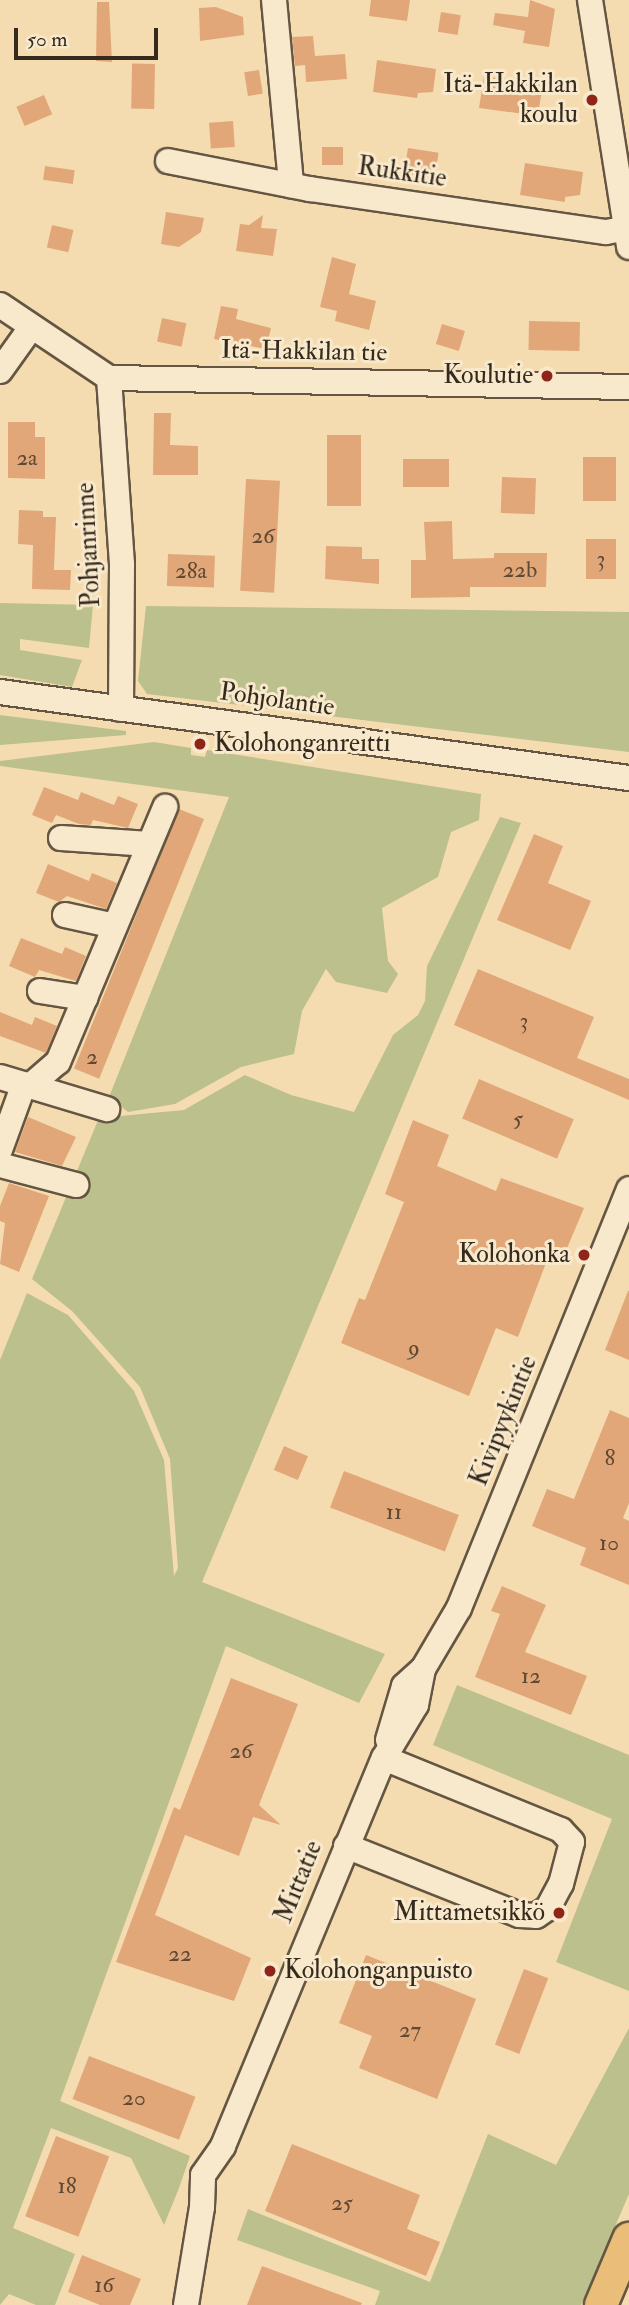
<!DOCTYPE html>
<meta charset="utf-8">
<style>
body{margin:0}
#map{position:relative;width:629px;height:2305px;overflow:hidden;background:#f5dcb0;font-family:"IM FELL Double Pica",serif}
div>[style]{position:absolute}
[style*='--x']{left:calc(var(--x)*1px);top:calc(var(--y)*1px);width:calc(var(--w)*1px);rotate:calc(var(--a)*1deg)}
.green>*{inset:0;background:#bbc08c}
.building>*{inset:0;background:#e1a779;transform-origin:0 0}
.roads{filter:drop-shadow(2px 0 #645642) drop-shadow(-2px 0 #645642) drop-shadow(0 2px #645642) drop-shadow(0 -2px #645642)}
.minor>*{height:24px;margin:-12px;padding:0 12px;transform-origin:12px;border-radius:12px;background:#f8e8cc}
.major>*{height:32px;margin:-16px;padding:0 16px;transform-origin:16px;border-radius:16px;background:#eabe78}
.dots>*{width:19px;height:19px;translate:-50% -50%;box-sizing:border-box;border:4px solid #f8e8cc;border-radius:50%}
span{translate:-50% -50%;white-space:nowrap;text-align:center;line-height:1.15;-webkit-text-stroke:6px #f8e8cc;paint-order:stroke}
.number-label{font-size:23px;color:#5f4934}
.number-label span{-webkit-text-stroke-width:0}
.poi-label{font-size:26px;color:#342a1d}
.right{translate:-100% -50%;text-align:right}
.left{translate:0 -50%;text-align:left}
.street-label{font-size:26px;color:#342a1d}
.scale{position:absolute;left:14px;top:28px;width:144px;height:32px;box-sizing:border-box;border:4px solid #342a1d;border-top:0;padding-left:9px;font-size:21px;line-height:24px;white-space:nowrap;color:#342a1d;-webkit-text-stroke:5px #f8e8cc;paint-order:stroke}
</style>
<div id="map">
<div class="green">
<div style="clip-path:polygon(0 603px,93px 605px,89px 648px,20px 639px,20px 650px,82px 660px,72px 687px,0 675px)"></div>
<div style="clip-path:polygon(146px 606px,629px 612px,629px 752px,147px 694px,138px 681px)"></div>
<div style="clip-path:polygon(0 715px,126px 731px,126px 735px,0 745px)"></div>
<div style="clip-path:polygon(154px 742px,191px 748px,191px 755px,205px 757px,207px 750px,481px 794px,479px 820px,451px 832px,438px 877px,382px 908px,388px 961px,398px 974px,387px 993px,336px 982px,326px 969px,302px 1011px,294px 1054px,241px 1067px,175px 1104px,128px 1112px,109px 1097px,229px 797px,0 766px,0 761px)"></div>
<div style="clip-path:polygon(500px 817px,521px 823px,202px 1582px,385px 1654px,359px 1703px,226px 1646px,60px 2101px,190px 2156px,179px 2188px,164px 2225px,131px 2158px,51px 2128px,13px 2228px,75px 2254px,55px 2305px,36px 2305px,9px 2294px,0 2305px,0 1360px,27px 1293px,68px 1315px,134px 1391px,164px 1460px,174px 1576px,178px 1568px,170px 1459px,140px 1387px,72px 1311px,32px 1279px,99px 1118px,184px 1110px,245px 1075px,291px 1095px,354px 1112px,393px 1035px,418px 1015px,425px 1001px,427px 966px)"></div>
<div style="clip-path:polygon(457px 1685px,629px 1755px,629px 1991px,556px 1962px,612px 1819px,433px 1745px)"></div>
<div style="clip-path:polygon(629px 2028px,629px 2194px,581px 2305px,375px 2305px,380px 2291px,237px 2240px,248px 2209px,430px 2282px,488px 2134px,556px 2165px)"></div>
</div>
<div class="building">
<div style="clip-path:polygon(371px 0,410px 0,407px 21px,369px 16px)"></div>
<div style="clip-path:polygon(530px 0,555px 9px,549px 47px,523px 43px,525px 31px,493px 25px,495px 13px,528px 17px)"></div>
<div style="clip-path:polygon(97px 2px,109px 2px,112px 62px,96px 61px)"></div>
<div style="clip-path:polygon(216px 7px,243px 17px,244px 35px,200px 41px,199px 8px)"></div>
<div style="left:441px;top:12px;width:20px;height:20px;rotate:9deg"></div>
<div style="clip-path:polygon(313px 36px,315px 56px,345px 54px,347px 79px,306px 82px,305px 65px,295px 66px,292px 37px)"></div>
<div style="clip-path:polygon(377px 60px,436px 69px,433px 92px,418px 93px,417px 98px,373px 92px)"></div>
<div style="left:155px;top:64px;width:45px;height:23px;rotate:91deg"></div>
<div style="left:259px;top:70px;width:24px;height:15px;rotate:81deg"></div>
<div style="clip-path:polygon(484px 76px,543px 85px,539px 108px,525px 110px,524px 114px,479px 108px)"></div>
<div style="left:44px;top:95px;width:21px;height:30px;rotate:67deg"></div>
<div style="left:233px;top:121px;width:26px;height:24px;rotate:86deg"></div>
<div style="left:322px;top:147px;width:21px;height:18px"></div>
<div style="left:408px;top:148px;width:31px;height:26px;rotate:9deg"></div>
<div style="clip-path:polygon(525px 163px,583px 172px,580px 195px,565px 197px,565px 202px,520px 195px)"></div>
<div style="left:45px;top:166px;width:30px;height:14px;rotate:8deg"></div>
<div style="clip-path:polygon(166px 212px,204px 218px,201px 232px,179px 247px,161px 244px)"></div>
<div style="clip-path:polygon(263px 215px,261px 228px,277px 229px,273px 256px,236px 251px,240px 224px,249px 225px)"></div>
<div style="left:52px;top:225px;width:22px;height:23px;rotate:13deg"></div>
<div style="clip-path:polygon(332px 257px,356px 264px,349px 294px,376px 301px,369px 330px,335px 321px,337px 311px,320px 307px)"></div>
<div style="clip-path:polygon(221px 306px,238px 309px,236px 319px,271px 328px,266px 349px,214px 339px)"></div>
<div style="left:162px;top:318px;width:25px;height:24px;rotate:12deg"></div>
<div style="left:529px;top:321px;width:51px;height:29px;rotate:1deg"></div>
<div style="left:442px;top:324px;width:24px;height:21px;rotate:17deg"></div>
<div style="clip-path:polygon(154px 413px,171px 413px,170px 445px,198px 446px,198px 475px,153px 475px)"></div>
<div style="clip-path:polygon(8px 422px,35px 422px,35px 437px,45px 437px,45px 479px,8px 478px)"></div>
<div style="left:327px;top:435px;width:34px;height:71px"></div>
<div style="left:583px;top:457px;width:33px;height:44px"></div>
<div style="left:403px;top:459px;width:46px;height:28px"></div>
<div style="left:502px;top:477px;width:34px;height:36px;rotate:2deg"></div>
<div style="left:246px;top:479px;width:34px;height:112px;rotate:3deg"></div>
<div style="clip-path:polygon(19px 510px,43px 511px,43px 517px,56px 517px,54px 570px,71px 570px,70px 590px,32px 589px,33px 545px,18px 544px)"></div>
<div style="clip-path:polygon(452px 521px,453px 559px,494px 558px,494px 553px,547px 553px,546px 587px,470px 587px,470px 597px,411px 598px,411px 560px,426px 560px,424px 522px)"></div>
<div style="left:586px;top:539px;width:30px;height:40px"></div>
<div style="clip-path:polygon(326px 546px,362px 547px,362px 559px,379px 559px,379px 584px,325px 579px)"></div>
<div style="left:168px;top:554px;width:47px;height:32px;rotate:2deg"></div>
<div style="clip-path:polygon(44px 787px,78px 800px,81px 792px,114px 805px,118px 796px,138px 804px,128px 828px,93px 820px,91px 825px,79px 824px,56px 815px,52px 823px,32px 815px)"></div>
<div style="left:179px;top:809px;width:27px;height:280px;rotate:22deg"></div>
<div style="clip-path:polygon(534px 834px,563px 846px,548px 883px,591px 901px,570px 950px,497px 920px)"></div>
<div style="clip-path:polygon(48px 864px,89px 881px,92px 873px,117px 883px,106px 909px,67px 896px,59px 902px,36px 893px)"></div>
<div style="clip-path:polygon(21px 938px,62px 954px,65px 947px,86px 956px,76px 981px,39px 970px,35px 977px,9px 966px)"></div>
<div style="clip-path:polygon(478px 969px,594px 1017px,577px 1058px,629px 1079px,629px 1100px,454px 1025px)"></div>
<div style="clip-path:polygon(0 1012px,32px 1025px,35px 1017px,57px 1026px,46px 1053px,0 1036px)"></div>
<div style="left:479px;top:1079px;width:103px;height:43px;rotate:23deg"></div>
<div style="clip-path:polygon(28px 1117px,76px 1137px,62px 1166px,15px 1152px)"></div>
<div style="clip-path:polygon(413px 1120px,449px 1135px,437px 1166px,496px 1191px,501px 1178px,584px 1208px,562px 1260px,549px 1255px,518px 1337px,496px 1328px,469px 1396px,341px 1343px,359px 1298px,365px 1300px,404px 1202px,385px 1194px)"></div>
<div style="clip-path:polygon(9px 1183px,49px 1196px,19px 1272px,0 1264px,5px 1223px,0 1221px,0 1206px)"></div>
<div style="clip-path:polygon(628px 1291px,629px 1291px,629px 1360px,605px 1350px)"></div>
<div style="clip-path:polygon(610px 1410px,629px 1418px,629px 1503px,623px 1518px,629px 1521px,629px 1585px,580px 1565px,586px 1548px,532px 1526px,547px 1489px,574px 1499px)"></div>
<div style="left:284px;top:1446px;width:26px;height:26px;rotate:23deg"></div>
<div style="left:344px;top:1471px;width:123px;height:39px;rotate:21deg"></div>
<div style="clip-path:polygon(502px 1586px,546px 1605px,525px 1652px,587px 1676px,571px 1715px,475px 1677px,500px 1614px,491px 1611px)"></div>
<div style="clip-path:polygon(231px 1678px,298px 1704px,259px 1805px,281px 1825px,253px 1817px,239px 1856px,185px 1835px,155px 1915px,251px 1958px,234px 2001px,116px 1962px,174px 1807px,180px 1810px)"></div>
<div style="clip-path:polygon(366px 1955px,476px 1999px,437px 2099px,359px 2068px,372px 2036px,339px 2023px)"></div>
<div style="left:524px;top:1969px;width:26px;height:81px;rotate:21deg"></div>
<div style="left:89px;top:2056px;width:114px;height:46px;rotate:21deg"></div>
<div style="left:56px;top:2136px;width:57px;height:86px;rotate:21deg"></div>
<div style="clip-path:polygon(292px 2144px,420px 2195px,407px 2229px,440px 2242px,426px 2276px,265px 2211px)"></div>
<div style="clip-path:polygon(82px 2255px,141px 2279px,130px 2305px,100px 2305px,68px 2292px)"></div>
<div style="clip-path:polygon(262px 2266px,362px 2303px,361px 2305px,247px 2305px)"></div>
</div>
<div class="roads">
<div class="minor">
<div style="--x:274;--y:0;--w:186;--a:84.7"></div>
<div style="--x:590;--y:0;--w:250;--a:81"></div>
<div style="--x:168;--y:161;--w:145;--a:11.2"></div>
<div style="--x:310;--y:189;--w:299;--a:8.3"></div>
<div style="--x:606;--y:232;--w:23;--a:-10"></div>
<div style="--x:0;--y:305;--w:131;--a:33.8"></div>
<div style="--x:109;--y:378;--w:520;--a:0.99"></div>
<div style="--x:0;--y:371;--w:52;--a:-54.5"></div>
<div style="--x:109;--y:378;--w:186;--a:86"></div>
<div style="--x:122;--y:564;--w:145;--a:90.4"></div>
<div style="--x:0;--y:692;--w:635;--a:7.79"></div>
<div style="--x:61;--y:838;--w:88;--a:3.9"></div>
<div style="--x:65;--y:915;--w:51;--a:12.4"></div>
<div style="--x:40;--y:991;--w:46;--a:8.8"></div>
<div style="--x:0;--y:1077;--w:112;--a:16.7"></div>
<div style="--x:30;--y:1086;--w:37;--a:-41"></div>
<div style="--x:58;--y:1062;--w:277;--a:-67.2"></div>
<div style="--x:0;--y:1150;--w:70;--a:-70"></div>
<div style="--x:0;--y:1165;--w:79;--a:14.7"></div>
<div style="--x:388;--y:1740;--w:56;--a:-73.5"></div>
<div style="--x:404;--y:1686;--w:25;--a:-42"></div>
<div style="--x:423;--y:1669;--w:71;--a:-59.5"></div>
<div style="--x:459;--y:1608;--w:452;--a:-67.9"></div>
<div style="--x:346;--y:1846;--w:186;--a:21.7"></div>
<div style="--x:519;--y:1915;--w:17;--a:3"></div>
<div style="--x:536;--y:1916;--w:14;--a:-34"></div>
<div style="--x:548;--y:1908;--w:27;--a:-62"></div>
<div style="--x:561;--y:1884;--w:43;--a:-75.3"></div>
<div style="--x:572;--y:1842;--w:16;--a:-133"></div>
<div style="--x:561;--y:1830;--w:191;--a:-157.9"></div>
<div style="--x:186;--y:2305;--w:99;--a:-80.7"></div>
<div style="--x:202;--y:2207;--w:32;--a:-88"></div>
<div style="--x:203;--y:2175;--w:35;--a:-55"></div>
<div style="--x:223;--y:2146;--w:420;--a:-67.5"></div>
<div style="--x:384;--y:1758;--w:62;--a:-58.9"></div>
<div style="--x:416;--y:1705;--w:37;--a:-79"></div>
</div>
<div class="major">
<div style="--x:601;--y:2305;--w:72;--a:-67"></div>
</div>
</div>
<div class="dots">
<div style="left:592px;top:100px;background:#8f2418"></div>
<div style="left:547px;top:376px;background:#8f2418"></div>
<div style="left:200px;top:744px;background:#8f2418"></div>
<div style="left:584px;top:1255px;background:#8f2418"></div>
<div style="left:559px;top:1913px;background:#8f2418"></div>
<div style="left:270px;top:1971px;background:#8f2418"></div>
</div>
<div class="number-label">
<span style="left:27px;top:458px">2a</span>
<span style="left:263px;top:536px">26</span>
<span style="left:601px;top:559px">3</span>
<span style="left:520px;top:570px">22b</span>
<span style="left:191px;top:571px">28a</span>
<span style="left:524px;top:1021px">3</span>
<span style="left:92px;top:1057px">2</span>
<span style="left:518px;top:1119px">5</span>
<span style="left:414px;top:1348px">9</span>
<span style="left:610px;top:1458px">8</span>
<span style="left:394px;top:1512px">11</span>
<span style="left:609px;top:1543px">10</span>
<span style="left:531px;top:1676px">12</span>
<span style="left:241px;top:1751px">26</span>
<span style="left:180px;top:1954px">22</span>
<span style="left:410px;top:2030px">27</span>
<span style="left:134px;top:2098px">20</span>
<span style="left:67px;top:2186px">18</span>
<span style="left:342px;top:2203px">25</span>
<span style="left:104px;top:2285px">16</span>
</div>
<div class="poi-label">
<span class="right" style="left:578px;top:100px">Itä-Hakkilan<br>koulu</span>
<span class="right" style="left:533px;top:376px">Koulutie</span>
<span class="left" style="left:214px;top:744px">Kolohonganreitti</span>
<span class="right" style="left:570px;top:1255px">Kolohonka</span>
<span class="right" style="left:545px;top:1913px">Mittametsikkö</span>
<span class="left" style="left:284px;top:1971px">Kolohonganpuisto</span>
</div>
<div class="street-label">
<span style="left:402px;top:173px;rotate:8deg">Rukkitie</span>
<span style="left:304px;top:352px;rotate:1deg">Itä-Hakkilan tie</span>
<span style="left:89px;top:545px;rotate:-93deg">Pohjanrinne</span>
<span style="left:277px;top:700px;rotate:8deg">Pohjolantie</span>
<span style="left:504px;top:1421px;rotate:-68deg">Kivipyykintie</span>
<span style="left:299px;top:1882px;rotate:-68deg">Mittatie</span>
</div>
<div class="scale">50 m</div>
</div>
